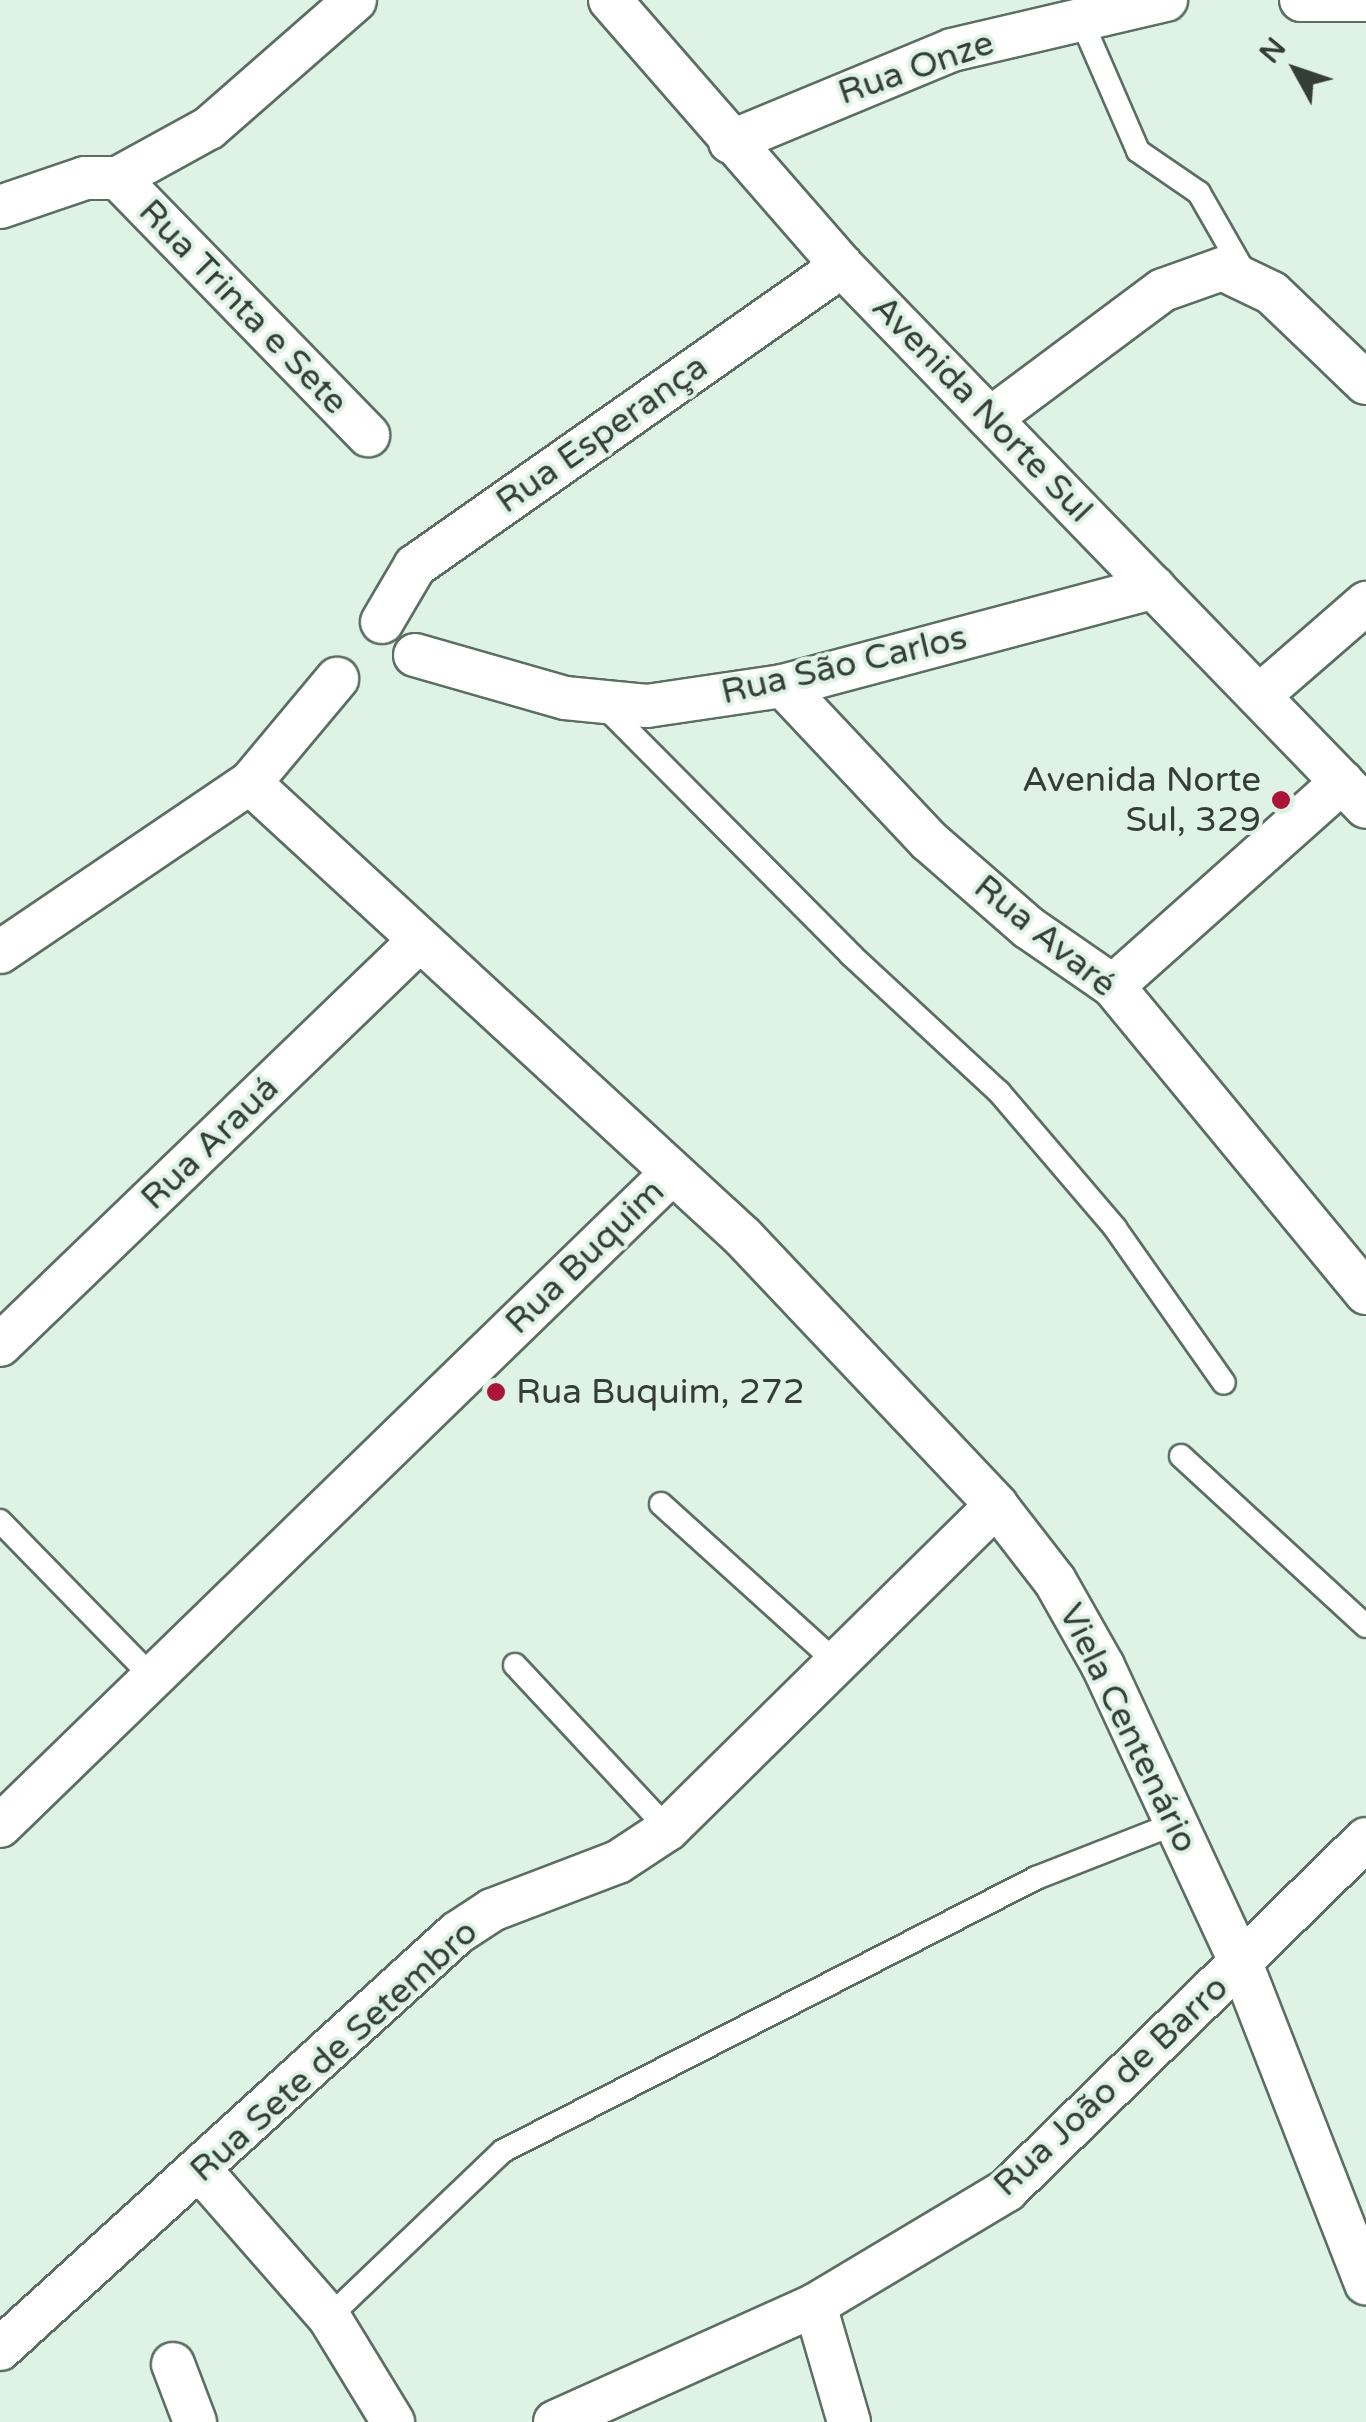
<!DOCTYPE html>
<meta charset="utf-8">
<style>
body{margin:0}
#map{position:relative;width:1366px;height:2422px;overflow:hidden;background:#def3e6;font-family:"Varela Round",sans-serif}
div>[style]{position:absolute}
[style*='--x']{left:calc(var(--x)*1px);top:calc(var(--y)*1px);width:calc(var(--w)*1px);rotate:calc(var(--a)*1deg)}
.roads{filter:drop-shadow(2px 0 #5b6e63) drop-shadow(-2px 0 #5b6e63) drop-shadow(0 2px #5b6e63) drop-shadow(0 -2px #5b6e63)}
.service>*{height:22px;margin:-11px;padding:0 11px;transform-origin:11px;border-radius:11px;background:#fff}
.minor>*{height:42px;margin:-21px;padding:0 21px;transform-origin:21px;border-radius:21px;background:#fff}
.dots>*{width:28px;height:28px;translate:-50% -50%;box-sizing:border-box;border:5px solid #def3e6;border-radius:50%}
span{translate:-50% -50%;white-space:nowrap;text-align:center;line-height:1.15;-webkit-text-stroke:8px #def3e6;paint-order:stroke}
.street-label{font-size:35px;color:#353d38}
.poi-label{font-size:35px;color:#353d38}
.right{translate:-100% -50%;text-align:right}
.left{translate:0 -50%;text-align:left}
.north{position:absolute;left:1246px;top:20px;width:100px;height:100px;-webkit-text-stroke:8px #def3e6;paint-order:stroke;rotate:310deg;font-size:28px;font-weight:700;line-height:40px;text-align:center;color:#353d38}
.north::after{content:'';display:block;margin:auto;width:35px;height:45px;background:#353d38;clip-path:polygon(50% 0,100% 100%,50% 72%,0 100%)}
</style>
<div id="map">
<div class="roads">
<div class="service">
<div style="--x:1079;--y:15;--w:148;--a:66.5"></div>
<div style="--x:1138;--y:151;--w:74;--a:34.5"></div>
<div style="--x:1199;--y:193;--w:95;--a:60.2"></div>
<div style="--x:603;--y:705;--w:352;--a:45.2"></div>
<div style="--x:851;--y:955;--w:202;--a:42.8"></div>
<div style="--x:999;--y:1092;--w:179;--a:49.5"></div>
<div style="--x:1115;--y:1228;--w:189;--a:54.9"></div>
<div style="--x:1181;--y:1456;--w:251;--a:42.6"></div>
<div style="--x:661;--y:1504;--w:236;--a:42.1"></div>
<div style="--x:0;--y:1521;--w:219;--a:45.7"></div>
<div style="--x:515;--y:1665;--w:224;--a:47"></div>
<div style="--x:329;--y:2317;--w:240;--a:-43.7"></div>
<div style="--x:503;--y:2151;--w:599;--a:-27.12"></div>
<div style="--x:1036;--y:1878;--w:148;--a:-21.4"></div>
</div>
<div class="minor">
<div style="--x:610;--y:0;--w:353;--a:48.9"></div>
<div style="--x:842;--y:266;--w:753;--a:45.91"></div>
<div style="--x:1301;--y:0;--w:65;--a:0"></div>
<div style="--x:730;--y:142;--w:240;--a:-22.5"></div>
<div style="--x:952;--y:50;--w:220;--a:-13.2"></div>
<div style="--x:118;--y:178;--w:359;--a:45.8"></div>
<div style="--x:0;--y:207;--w:90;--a:-18.8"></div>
<div style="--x:85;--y:178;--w:33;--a:0"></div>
<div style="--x:118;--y:178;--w:104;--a:-28.8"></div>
<div style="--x:209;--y:128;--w:194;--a:-41.2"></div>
<div style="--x:991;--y:418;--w:214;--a:-36.7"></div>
<div style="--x:1163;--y:290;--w:63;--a:-19.6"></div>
<div style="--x:1222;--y:269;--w:55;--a:25.6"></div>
<div style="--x:1272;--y:293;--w:130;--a:43.8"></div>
<div style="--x:382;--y:622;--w:65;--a:-59.5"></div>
<div style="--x:415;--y:566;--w:522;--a:-35.09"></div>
<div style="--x:415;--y:655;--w:156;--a:16"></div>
<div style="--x:565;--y:698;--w:82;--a:5.6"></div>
<div style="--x:647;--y:706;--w:137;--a:-8.4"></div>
<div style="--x:783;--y:686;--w:384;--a:-14.9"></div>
<div style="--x:783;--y:686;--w:212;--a:46.7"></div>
<div style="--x:928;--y:840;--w:134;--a:41.1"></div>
<div style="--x:1029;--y:928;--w:102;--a:34.6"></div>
<div style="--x:1113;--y:986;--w:398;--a:50.5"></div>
<div style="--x:1259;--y:696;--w:142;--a:-41"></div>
<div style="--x:250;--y:783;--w:136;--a:-50.1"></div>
<div style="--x:0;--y:952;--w:302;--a:-34.1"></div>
<div style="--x:250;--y:783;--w:670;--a:42.64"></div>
<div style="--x:743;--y:1237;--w:369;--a:46.6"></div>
<div style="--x:996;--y:1505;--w:96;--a:52.2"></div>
<div style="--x:1055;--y:1581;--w:98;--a:60.5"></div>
<div style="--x:1103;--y:1666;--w:327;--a:65.1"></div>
<div style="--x:1241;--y:1963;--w:344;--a:68.7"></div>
<div style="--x:1113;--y:986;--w:307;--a:-41.7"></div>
<div style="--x:0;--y:1345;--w:582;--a:-43.96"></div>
<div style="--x:0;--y:1826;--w:936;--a:-44.18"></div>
<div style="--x:201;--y:2171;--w:194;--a:48.8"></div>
<div style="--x:329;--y:2317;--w:123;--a:58.6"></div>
<div style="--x:815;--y:2305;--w:122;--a:73.8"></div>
<div style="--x:0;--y:2349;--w:618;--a:-42.31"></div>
<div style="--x:457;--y:1933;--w:42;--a:-33.3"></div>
<div style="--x:492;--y:1910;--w:135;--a:-20.9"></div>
<div style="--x:618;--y:1862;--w:60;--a:-33.4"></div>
<div style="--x:668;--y:1829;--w:461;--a:-44.6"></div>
<div style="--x:173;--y:2364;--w:62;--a:69.2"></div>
<div style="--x:555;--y:2422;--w:285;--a:-24.2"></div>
<div style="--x:815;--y:2305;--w:224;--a:-30.9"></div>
<div style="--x:1007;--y:2190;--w:502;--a:-44.35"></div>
</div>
</div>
<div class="dots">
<div style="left:1281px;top:800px;background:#ab1539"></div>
<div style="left:496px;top:1392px;background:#ab1539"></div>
</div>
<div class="street-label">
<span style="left:916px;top:68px;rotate:-19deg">Rua Onze</span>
<span style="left:243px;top:307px;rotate:46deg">Rua Trinta e Sete</span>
<span style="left:982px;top:409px;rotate:46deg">Avenida Norte Sul</span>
<span style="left:602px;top:434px;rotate:-35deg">Rua Esperança</span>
<span style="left:844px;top:665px;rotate:-13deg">Rua São Carlos</span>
<span style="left:1045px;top:936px;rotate:39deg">Rua Avaré</span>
<span style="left:210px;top:1143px;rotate:-44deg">Rua Arauá</span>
<span style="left:585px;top:1257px;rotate:-44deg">Rua Buquim</span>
<span style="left:1128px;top:1728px;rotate:64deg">Viela Centenário</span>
<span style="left:334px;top:2051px;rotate:-42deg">Rua Sete de Setembro</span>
<span style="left:1111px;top:2086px;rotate:-43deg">Rua João de Barro</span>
</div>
<div class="poi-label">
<span class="right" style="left:1261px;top:800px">Avenida Norte<br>Sul, 329</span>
<span class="left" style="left:516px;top:1392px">Rua Buquim, 272</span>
</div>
<div class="north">N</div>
</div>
